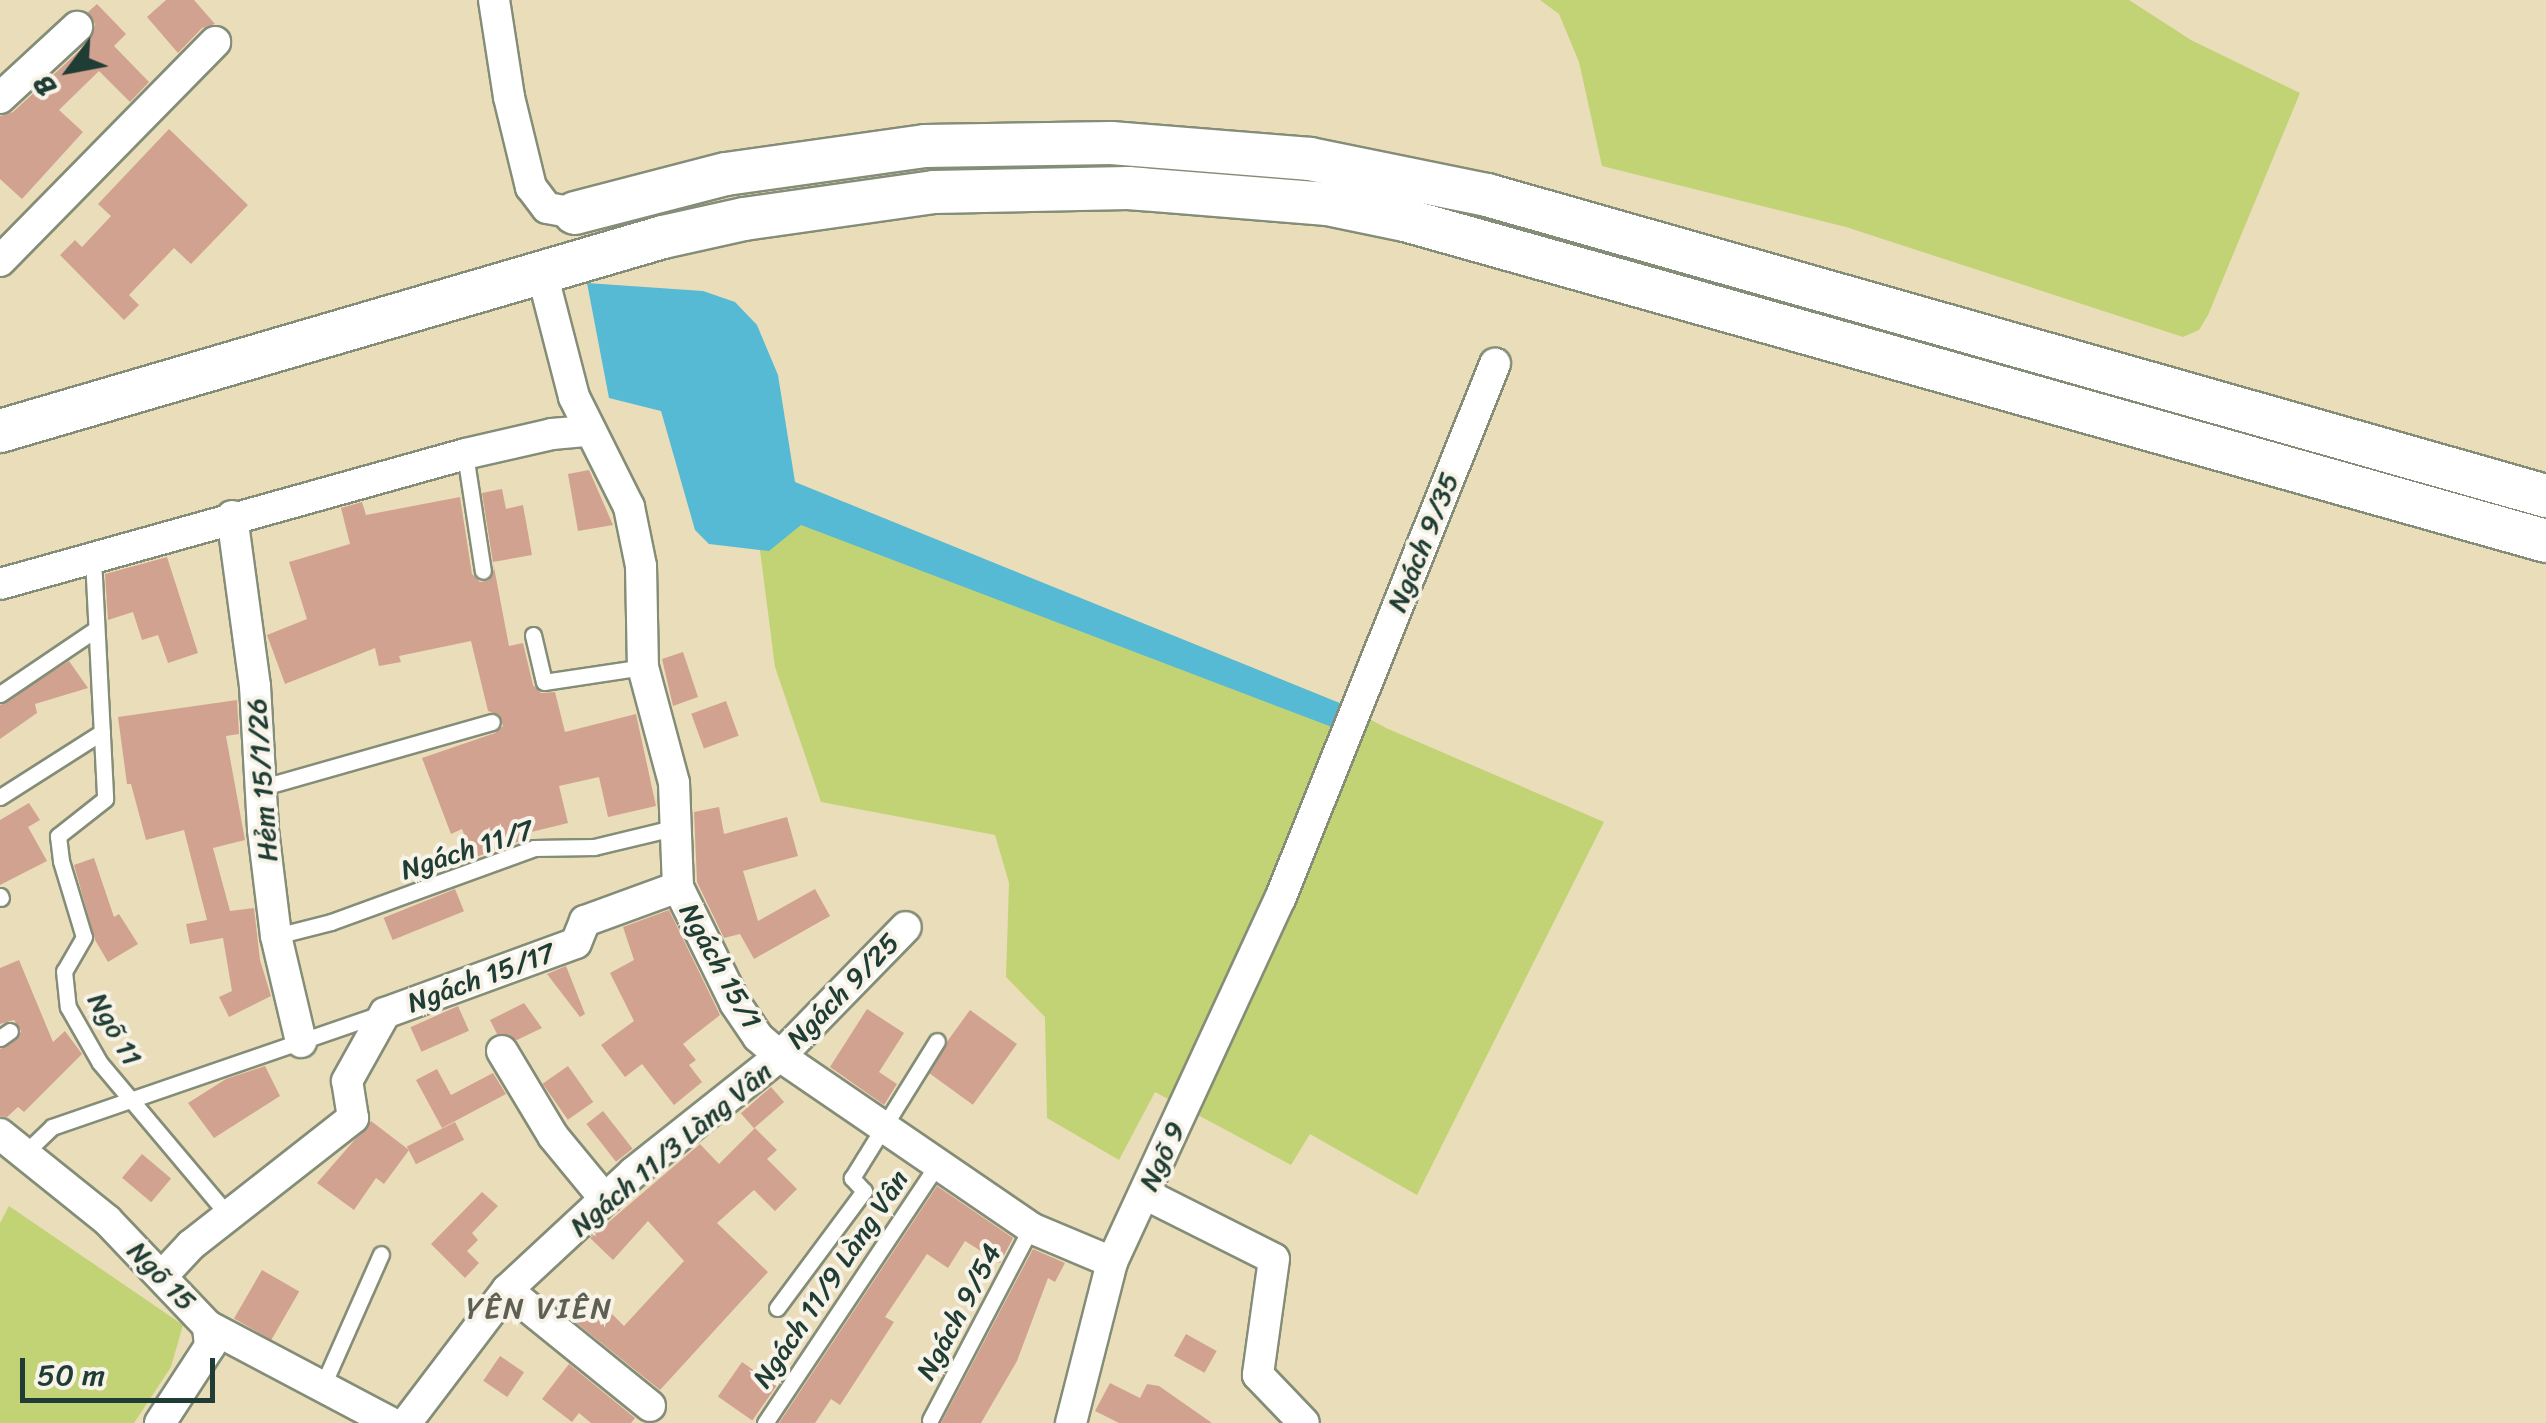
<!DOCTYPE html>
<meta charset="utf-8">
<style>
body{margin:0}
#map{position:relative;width:2546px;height:1423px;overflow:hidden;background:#eaddba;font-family:Sriracha,sans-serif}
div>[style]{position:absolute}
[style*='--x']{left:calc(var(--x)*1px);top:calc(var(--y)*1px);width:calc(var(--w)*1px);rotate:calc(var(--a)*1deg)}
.green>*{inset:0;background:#c2d375}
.water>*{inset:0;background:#56bad4}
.building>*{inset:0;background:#d2a290;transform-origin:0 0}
.roads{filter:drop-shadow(2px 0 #848d77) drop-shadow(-2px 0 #848d77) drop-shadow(0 2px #848d77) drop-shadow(0 -2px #848d77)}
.lane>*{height:15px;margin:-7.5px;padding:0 7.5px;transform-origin:7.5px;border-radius:7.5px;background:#fff}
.street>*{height:30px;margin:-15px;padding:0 15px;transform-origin:15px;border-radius:15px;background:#fff}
.secondary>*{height:42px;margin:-21px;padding:0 21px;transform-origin:21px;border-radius:21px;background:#fff}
span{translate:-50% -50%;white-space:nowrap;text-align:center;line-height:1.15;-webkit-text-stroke:8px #f7f3e8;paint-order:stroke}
.street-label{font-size:28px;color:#1f3d34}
.neighbourhood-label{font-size:30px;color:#5e6054;letter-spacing:2.5px}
.north{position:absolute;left:20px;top:20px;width:100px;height:100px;-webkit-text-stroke:8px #f7f3e8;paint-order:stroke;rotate:238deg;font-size:28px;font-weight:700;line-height:40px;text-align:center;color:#1f3d34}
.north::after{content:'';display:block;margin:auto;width:35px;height:45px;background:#1f3d34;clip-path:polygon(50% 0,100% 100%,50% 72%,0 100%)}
.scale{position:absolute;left:20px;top:1358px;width:195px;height:45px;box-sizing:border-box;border:5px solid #1f3d34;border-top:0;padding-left:12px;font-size:30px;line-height:35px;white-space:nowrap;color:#1f3d34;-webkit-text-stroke:8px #f7f3e8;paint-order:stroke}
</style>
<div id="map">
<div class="green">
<div style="clip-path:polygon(1540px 0,2129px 0,2191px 40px,2300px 93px,2208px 315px,2199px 330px,2183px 337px,1846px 227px,1602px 166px,1579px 62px,1559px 14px)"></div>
<div style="clip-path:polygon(749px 465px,1342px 704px,1386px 728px,1604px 822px,1417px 1195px,1310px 1134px,1291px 1165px,1155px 1092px,1119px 1160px,1047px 1118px,1045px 1017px,1006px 977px,1009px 883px,995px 835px,821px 802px,775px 667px)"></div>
<div style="clip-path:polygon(9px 1206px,183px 1325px,171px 1367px,134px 1423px,0 1423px,0 1223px)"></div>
</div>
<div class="water">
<div style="clip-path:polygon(587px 283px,703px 291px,735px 302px,757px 325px,778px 375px,795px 482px,1342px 704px,1332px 727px,801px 525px,769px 551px,709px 544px,695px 530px,661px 411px,609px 398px)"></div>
</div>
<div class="building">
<div style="clip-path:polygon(166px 0,194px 0,215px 24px,202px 28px,178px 53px,147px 17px)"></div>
<div style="clip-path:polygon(97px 4px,126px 34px,114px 46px,149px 82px,130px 102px,99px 71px,59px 110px,83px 132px,22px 199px,0 179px,0 116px,13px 112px,90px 41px,95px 24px,88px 12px)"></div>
<div style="clip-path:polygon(169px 129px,248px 205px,191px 264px,174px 248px,129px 295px,139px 305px,124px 320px,60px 255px,75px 240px,82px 247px,111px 216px,98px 204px)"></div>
<div style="clip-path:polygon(589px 470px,613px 525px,578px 531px,568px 474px)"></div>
<div style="clip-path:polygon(502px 489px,506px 509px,523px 505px,532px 555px,493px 562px,509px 646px,523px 643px,533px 685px,541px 693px,555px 692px,565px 732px,636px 714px,656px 806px,608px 817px,599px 777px,559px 786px,568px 823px,527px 833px,529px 838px,473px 858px,462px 829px,451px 834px,422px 758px,495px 733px,503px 726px,500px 715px,488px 711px,471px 641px,399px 656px,401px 662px,379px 666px,375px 648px,285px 684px,267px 635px,307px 619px,289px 562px,350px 544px,341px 508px,362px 502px,366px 515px,460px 497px,472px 574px,480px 582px,489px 580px,494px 569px,482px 493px)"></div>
<div style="clip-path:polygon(167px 557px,198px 653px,168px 663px,158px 635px,142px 640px,133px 612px,108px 620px,105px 574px)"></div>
<div style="clip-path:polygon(683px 652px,698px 697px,673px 706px,662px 659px)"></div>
<div style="clip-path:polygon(69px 661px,88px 688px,35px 704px,37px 713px,0 739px,0 705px)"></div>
<div style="clip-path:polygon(237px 700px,239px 734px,226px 736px,245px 840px,213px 848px,230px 911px,254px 908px,260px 960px,271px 996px,229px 1017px,219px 997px,232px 991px,223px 938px,190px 944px,186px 924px,207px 920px,184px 830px,146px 840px,131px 784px,127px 784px,118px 717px)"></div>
<div style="left:726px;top:701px;width:37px;height:37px;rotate:70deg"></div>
<div style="clip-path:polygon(29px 803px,40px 820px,28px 827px,47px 861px,0 885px,0 820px)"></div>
<div style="clip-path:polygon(719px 807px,724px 834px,787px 817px,798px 856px,743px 871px,758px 921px,815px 889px,830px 916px,754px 959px,740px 934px,724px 938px,697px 882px,694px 812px)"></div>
<div style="clip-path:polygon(94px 858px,114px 917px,119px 914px,138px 944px,108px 962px,95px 940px,74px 865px)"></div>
<div style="left:455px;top:889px;width:24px;height:77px;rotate:68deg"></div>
<div style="clip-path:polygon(669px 910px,720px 1015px,683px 1044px,696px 1060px,689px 1065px,702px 1082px,674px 1105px,642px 1064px,625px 1077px,601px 1045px,634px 1021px,610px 973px,634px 960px,623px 927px)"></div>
<div style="clip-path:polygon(19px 960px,53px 1042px,65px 1031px,82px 1054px,24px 1112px,18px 1107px,7px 1117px,0 1116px,0 1049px,16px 1040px,21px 1031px,14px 1020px,0 1024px,0 968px)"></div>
<div style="clip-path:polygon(566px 966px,585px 1014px,580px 1017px,547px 974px)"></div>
<div style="clip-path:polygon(524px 1003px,542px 1028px,517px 1040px,497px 1034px,490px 1020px)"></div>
<div style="left:458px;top:1006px;width:27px;height:52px;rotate:66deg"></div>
<div style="clip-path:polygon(867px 1009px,904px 1033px,879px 1072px,897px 1084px,884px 1105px,830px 1067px)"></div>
<div style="left:970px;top:1010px;width:58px;height:75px;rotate:36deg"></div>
<div style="clip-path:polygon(265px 1066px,280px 1096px,214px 1138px,188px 1103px,226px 1079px)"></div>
<div style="left:568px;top:1066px;width:44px;height:31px;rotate:55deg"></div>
<div style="clip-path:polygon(437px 1069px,451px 1095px,493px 1073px,506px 1094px,442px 1128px,416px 1080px)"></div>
<div style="left:771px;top:1087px;width:20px;height:40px;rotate:49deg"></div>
<div style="left:603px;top:1111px;width:48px;height:21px;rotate:52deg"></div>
<div style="clip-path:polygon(371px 1121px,409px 1150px,384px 1184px,376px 1178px,354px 1210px,317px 1183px)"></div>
<div style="left:455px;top:1122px;width:20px;height:54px;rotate:63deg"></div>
<div style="clip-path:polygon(755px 1128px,777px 1150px,767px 1159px,797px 1189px,775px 1211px,754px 1190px,717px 1223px,768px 1272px,660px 1390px,574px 1321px,596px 1298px,624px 1326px,684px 1261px,648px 1221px,613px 1260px,590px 1238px,700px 1144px,719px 1164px)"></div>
<div style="left:142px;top:1154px;width:38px;height:31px;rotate:40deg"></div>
<div style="clip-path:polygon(937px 1186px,1013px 1238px,1000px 1263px,965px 1241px,948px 1268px,927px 1254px,885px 1317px,894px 1322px,840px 1405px,831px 1399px,815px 1423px,779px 1423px)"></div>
<div style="clip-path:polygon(482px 1192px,498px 1206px,472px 1233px,478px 1240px,467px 1251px,479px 1263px,465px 1278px,431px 1244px)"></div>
<div style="clip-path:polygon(1033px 1249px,1065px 1263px,1055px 1282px,1048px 1278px,1017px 1361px,981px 1423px,941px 1423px)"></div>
<div style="left:262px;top:1270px;width:43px;height:56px;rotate:30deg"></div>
<div style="left:1186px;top:1334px;width:35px;height:25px;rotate:29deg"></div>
<div style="left:500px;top:1356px;width:29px;height:30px;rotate:34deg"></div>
<div style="left:742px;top:1362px;width:42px;height:42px;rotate:35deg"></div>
<div style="clip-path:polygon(569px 1364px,635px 1418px,631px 1423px,591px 1423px,579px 1413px,572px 1422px,542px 1399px)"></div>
<div style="clip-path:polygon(1110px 1383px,1140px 1398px,1147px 1384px,1159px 1386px,1212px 1423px,1119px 1423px,1095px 1411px)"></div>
</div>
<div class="roads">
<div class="lane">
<div style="--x:465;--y:454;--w:118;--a:81.3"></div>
<div style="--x:93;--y:558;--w:241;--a:87.1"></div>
<div style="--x:105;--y:799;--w:60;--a:141.8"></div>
<div style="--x:58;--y:836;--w:25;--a:83"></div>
<div style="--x:61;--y:861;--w:79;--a:73.2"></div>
<div style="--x:84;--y:937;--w:39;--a:120"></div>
<div style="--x:64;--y:971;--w:36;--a:84"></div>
<div style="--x:68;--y:1007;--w:64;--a:60.3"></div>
<div style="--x:100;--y:1063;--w:200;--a:49.9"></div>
<div style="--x:533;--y:635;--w:48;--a:76.8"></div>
<div style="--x:544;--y:682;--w:100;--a:-8.6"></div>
<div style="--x:0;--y:694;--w:116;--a:-34.1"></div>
<div style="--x:260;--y:788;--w:241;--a:-15.9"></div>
<div style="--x:0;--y:797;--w:121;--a:-32.5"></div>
<div style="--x:0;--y:896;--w:2;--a:63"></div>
<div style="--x:276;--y:936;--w:57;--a:-14.3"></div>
<div style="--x:331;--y:922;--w:216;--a:-20"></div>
<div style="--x:534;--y:848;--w:60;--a:-1"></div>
<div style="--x:594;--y:847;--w:85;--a:-13.5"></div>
<div style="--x:0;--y:1038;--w:12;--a:-35"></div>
<div style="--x:25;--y:1153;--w:37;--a:-44"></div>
<div style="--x:52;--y:1127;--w:348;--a:-19"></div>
<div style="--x:777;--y:1308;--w:146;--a:-53.4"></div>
<div style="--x:864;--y:1191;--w:18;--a:-133"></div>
<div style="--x:852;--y:1178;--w:161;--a:-58.2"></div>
<div style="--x:323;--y:1385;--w:143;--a:-66.1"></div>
<div style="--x:930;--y:1420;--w:217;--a:-62.3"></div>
<div style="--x:765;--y:1423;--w:314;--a:-56.3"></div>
</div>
<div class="street">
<div style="--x:494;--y:0;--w:98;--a:81.2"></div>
<div style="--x:509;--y:97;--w:93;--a:76.3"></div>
<div style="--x:531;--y:187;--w:26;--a:53"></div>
<div style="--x:547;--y:208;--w:28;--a:10"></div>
<div style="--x:0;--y:98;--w:105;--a:-42.7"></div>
<div style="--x:0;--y:261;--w:307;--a:-45.5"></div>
<div style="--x:542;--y:273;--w:128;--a:75.5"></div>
<div style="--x:574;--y:397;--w:123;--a:63.4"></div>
<div style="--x:629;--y:507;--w:60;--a:78.5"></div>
<div style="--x:641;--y:566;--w:101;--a:88.9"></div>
<div style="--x:643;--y:667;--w:120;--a:75"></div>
<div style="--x:674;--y:783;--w:104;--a:87.8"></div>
<div style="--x:678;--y:887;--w:129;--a:63.8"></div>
<div style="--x:735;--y:1003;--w:41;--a:55.9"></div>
<div style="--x:758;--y:1037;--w:29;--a:41"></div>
<div style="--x:780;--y:1056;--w:304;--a:34.4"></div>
<div style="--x:1031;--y:1228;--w:88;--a:22.8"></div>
<div style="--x:232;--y:516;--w:172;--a:82.3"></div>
<div style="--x:255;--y:686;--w:144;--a:86.8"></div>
<div style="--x:263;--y:830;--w:107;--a:83"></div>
<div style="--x:276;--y:936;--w:109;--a:76.7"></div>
<div style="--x:0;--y:584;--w:483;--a:-15.6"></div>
<div style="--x:465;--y:454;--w:89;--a:-12.9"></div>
<div style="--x:552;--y:434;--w:36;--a:-5"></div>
<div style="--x:502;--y:1051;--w:99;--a:59"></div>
<div style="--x:553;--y:1136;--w:82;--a:50.5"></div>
<div style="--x:0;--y:1134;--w:137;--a:38.8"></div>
<div style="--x:107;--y:1220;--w:146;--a:46.4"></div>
<div style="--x:208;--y:1326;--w:207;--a:27.9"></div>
<div style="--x:1145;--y:1194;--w:144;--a:26.7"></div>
<div style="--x:1274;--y:1259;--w:117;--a:97.9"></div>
<div style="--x:1258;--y:1375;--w:66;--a:46.2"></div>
<div style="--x:163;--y:1275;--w:41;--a:-47"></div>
<div style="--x:191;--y:1245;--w:206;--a:-38.1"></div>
<div style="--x:353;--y:1118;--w:37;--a:-99"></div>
<div style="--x:347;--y:1081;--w:78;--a:-60.8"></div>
<div style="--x:385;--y:1013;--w:203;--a:-20.1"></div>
<div style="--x:576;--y:943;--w:24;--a:-68"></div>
<div style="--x:585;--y:921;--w:99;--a:-20.1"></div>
<div style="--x:507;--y:1290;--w:184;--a:39"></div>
<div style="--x:160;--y:1423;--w:92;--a:-57"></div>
<div style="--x:210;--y:1346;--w:20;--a:-96"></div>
<div style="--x:406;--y:1423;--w:167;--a:-52.8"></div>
<div style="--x:507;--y:1290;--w:173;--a:-42.9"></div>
<div style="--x:634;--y:1172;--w:186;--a:-38.5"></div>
<div style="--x:780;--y:1056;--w:180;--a:-45.7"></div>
<div style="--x:1071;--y:1423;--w:166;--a:-75.7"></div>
<div style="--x:1112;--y:1262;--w:400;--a:-65.2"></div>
<div style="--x:1280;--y:899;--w:577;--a:-68.11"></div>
</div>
<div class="secondary">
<div style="--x:575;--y:213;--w:156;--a:-14.5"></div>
<div style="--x:726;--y:174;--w:201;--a:-8"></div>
<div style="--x:925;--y:146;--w:186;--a:-0.9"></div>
<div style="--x:1111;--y:143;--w:200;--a:4.6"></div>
<div style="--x:1310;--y:159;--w:181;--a:11.5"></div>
<div style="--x:1487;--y:195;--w:1101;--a:15.87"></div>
<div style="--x:0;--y:431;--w:691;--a:-16.31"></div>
<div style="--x:663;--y:237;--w:83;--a:-12.5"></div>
<div style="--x:744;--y:219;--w:192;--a:-8.1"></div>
<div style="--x:934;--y:192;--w:194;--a:-1.2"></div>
<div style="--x:1128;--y:188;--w:200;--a:4.6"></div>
<div style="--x:1327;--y:204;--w:80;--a:11.6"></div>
<div style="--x:1405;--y:220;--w:1185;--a:15.71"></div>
</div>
</div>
<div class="street-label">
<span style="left:1423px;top:542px;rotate:-68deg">Ngách 9/35</span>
<span style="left:262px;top:780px;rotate:-94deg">Hẻm 15/1/26</span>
<span style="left:467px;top:850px;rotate:-18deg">Ngách 11/7</span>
<span style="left:720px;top:966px;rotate:61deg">Ngách 15/1</span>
<span style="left:481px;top:978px;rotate:-20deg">Ngách 15/17</span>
<span style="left:843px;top:991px;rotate:-46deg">Ngách 9/25</span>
<span style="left:115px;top:1029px;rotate:60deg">Ngõ 11</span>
<span style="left:671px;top:1149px;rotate:-40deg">Ngách 11/3 Làng Vân</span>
<span style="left:1162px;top:1156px;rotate:-65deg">Ngõ 9</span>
<span style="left:162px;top:1276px;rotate:46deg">Ngõ 15</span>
<span style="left:831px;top:1279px;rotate:-56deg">Ngách 11/9 Làng Vân</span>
<span style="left:959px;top:1312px;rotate:-62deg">Ngách 9/54</span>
</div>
<div class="neighbourhood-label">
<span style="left:540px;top:1308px">YÊN VIÊN</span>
</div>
<div class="north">B</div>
<div class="scale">50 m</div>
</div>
